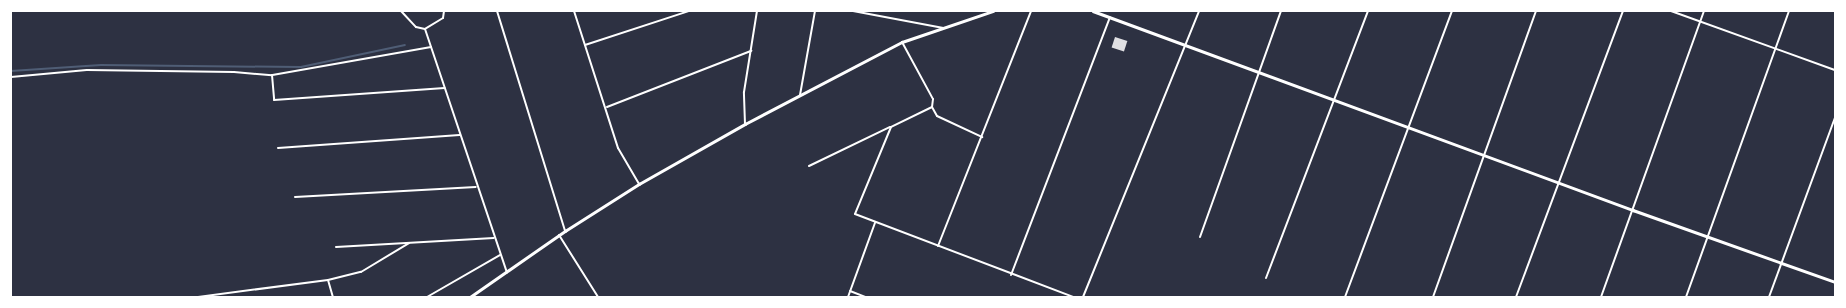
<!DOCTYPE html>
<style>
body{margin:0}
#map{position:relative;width:1846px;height:308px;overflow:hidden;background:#2d3142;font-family:"Roboto Condensed",sans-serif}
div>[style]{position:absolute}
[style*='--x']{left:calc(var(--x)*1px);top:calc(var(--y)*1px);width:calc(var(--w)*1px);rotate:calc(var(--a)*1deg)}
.stream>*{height:1.5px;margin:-0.75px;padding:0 0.75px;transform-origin:0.75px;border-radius:0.75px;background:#4f5d75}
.building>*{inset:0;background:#e0e0e3;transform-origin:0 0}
.minor>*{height:2px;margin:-1px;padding:0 1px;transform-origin:1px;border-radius:1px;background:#fff}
.tertiary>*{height:2.5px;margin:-1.25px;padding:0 1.25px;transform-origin:1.25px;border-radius:1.25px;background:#fff}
span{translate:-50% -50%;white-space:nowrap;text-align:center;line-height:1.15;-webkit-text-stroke:3px #fff;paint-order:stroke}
.frame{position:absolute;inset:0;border:12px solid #fff;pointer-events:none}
</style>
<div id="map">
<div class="stream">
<div style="--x:11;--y:71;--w:90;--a:-3.8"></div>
<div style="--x:101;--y:65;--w:200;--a:0.6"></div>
<div style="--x:301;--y:67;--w:106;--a:-11.9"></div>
</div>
<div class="building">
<div style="left:1115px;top:37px;width:13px;height:11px;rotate:18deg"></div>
</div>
<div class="minor">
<div style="--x:401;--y:11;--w:22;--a:47"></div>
<div style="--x:416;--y:27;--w:9;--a:13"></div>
<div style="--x:444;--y:11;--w:7;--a:98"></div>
<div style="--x:443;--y:18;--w:21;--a:149"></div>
<div style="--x:425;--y:29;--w:257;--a:71.4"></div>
<div style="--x:497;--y:11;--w:230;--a:72.8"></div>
<div style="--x:574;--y:11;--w:144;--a:72.2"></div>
<div style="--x:618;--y:148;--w:42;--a:59.7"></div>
<div style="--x:853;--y:11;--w:92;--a:10.7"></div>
<div style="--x:1671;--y:11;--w:174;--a:19.8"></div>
<div style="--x:902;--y:42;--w:65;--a:61.5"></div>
<div style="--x:933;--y:99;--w:8;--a:97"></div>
<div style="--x:932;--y:107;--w:10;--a:61"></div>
<div style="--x:937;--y:116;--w:50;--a:25"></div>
<div style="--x:585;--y:45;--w:109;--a:-18.1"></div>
<div style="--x:431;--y:47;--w:161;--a:170"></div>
<div style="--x:272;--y:75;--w:25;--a:85"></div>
<div style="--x:274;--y:100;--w:171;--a:-4"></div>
<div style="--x:11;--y:77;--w:76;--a:-5.3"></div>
<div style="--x:87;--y:70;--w:147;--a:0.8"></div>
<div style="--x:234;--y:72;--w:38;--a:5"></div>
<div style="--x:800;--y:95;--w:85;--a:-79.9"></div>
<div style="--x:607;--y:107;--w:155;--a:-21.3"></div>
<div style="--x:932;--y:107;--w:46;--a:154"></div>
<div style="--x:891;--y:127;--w:94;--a:112.5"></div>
<div style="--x:855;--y:214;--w:234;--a:20.8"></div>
<div style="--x:745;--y:124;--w:32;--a:-92"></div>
<div style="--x:744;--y:92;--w:82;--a:-80.9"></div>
<div style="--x:278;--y:148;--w:182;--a:-4.1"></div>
<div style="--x:809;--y:166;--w:90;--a:-25.7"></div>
<div style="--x:295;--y:197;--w:181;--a:-3.2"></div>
<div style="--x:559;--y:235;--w:73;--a:57.8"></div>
<div style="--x:1200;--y:237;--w:240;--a:-70.3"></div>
<div style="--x:938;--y:246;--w:253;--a:-68.4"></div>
<div style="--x:336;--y:247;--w:158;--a:-3.3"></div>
<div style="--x:1011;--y:275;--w:276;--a:-69"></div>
<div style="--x:1266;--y:278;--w:286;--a:-69.1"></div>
<div style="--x:328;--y:280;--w:18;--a:74"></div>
<div style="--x:850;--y:291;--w:17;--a:21"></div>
<div style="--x:198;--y:297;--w:131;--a:-7.5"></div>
<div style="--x:328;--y:280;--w:34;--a:-14"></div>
<div style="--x:361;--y:272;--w:56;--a:-31.1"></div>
<div style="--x:427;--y:297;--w:84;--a:-29.9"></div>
<div style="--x:848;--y:297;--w:79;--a:-70"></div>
<div style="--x:1083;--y:297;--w:309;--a:-67.9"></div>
<div style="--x:1345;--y:297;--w:305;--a:-69.5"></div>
<div style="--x:1433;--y:297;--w:304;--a:-70.2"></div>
<div style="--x:1516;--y:297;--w:305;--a:-69.5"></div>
<div style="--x:1601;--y:297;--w:304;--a:-70.2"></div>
<div style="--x:1686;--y:297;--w:304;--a:-70.2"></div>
<div style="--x:1769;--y:297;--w:191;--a:-69.8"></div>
</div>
<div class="tertiary">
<div style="--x:1093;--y:11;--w:576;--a:20.23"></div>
<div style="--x:1633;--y:210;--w:214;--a:19.6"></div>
<div style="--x:470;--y:297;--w:116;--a:-34.8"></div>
<div style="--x:565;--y:231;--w:88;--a:-32.4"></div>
<div style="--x:639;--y:184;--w:122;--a:-29.5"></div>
<div style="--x:745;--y:124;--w:177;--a:-27.6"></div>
<div style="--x:902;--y:42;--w:96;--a:-18.8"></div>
</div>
<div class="frame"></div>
</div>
